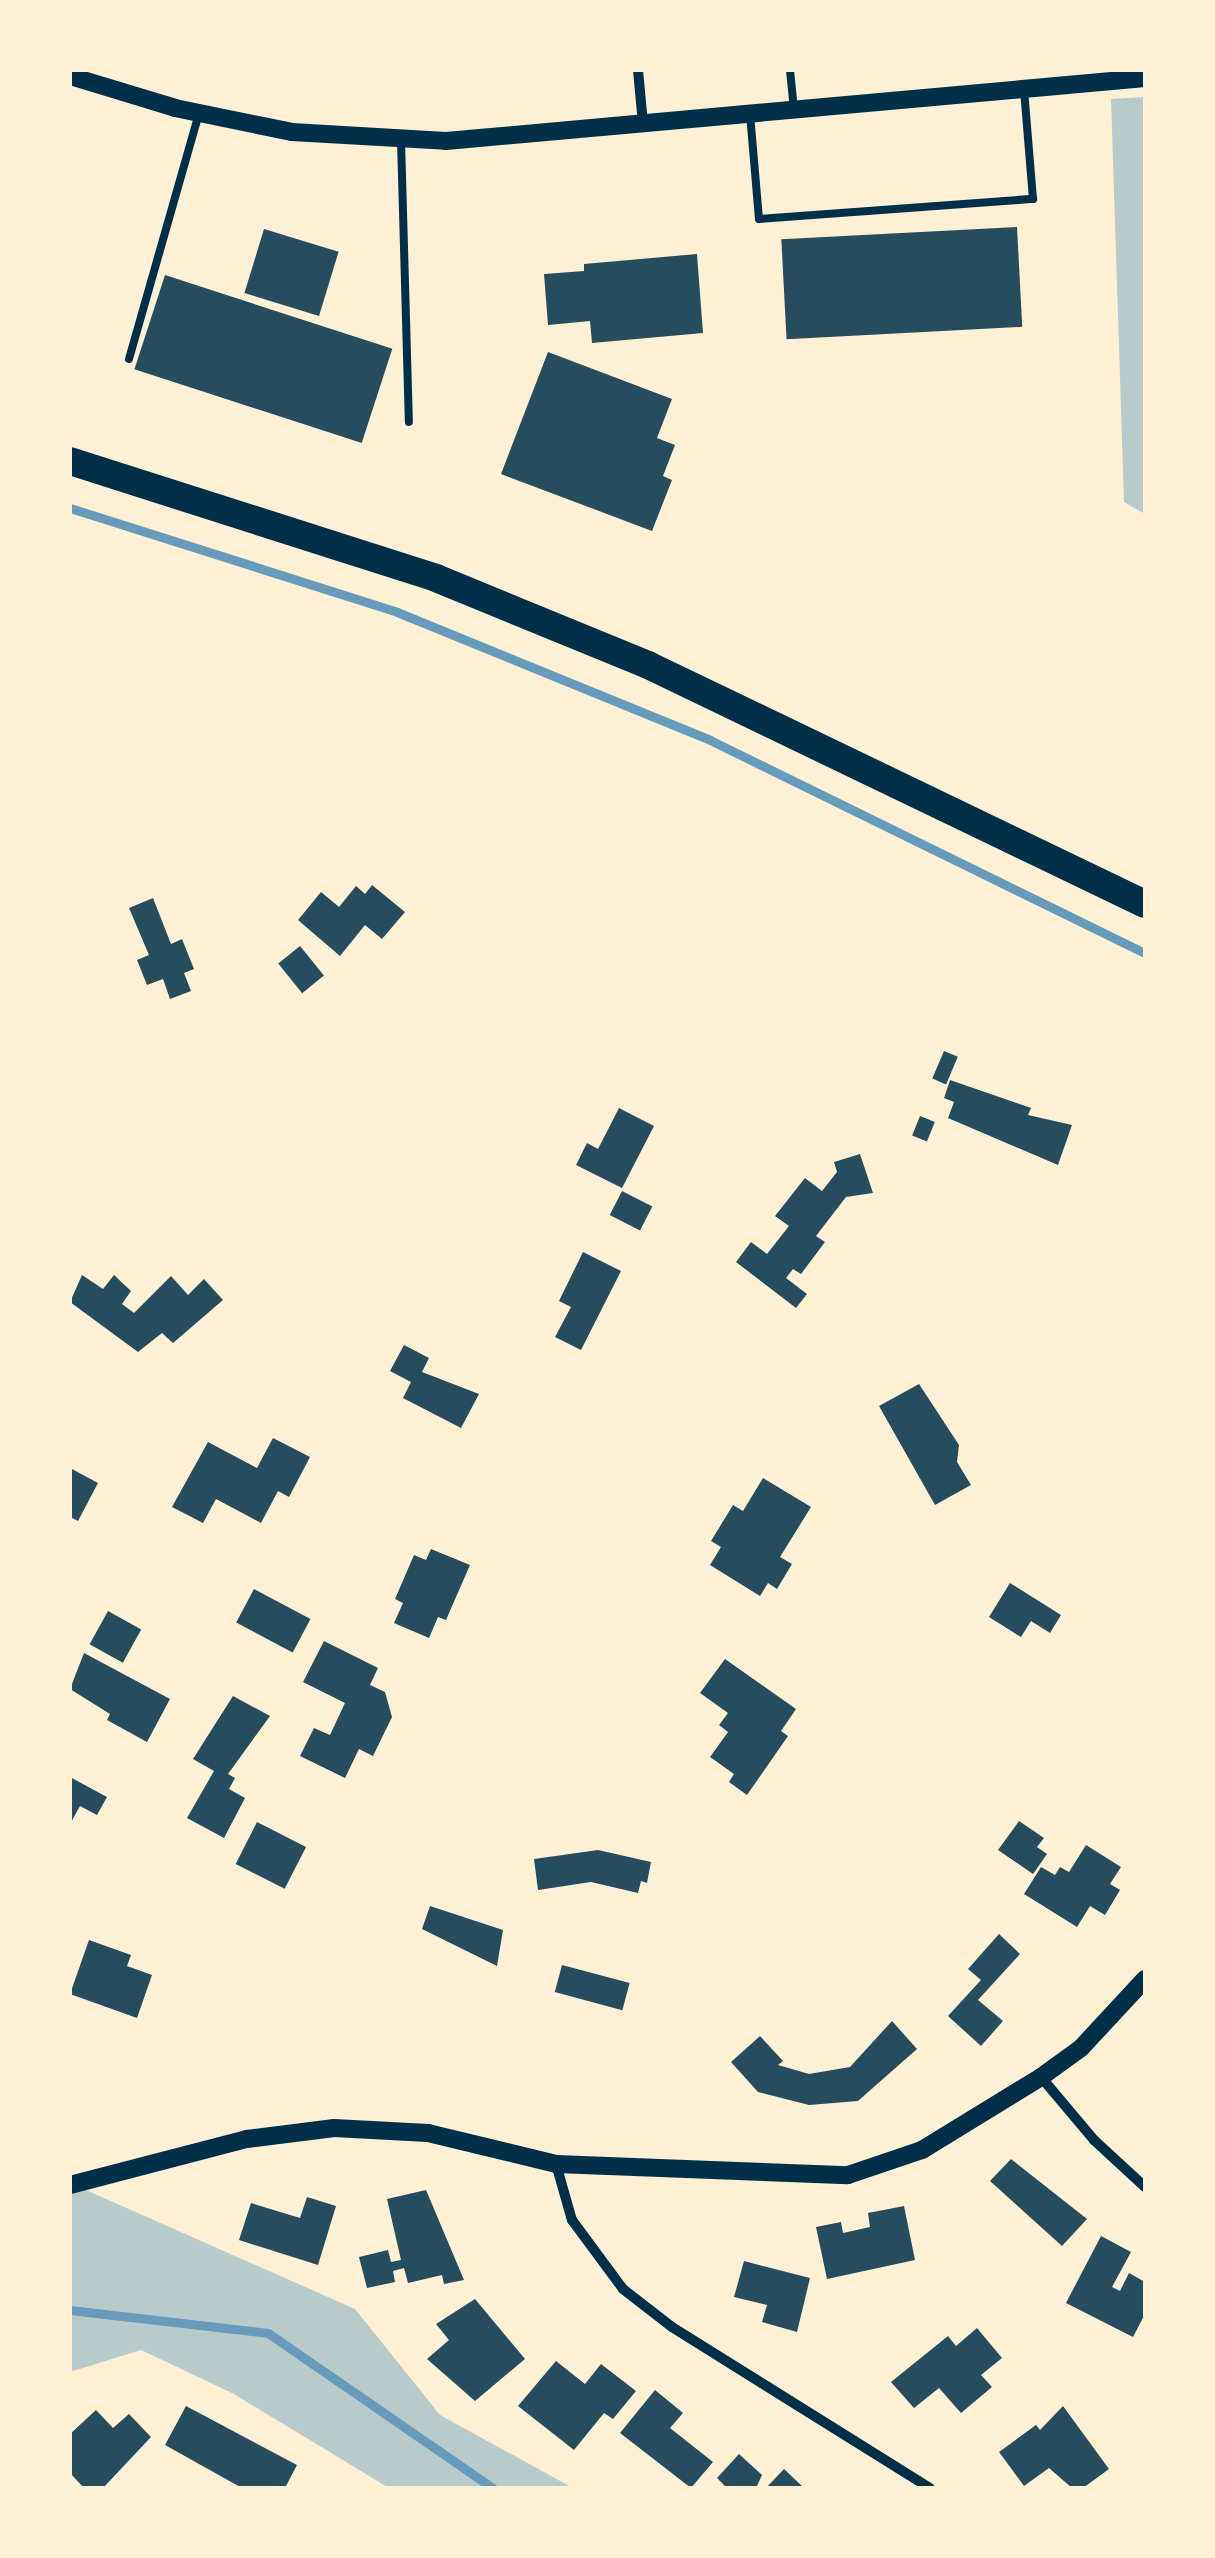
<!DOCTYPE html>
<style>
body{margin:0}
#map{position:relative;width:1215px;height:2558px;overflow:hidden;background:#fdf0d5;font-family:"PT Sans",sans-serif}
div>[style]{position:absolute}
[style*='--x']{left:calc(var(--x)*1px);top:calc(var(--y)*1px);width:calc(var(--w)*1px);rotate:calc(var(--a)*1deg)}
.green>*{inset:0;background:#b9caca}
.stream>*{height:9px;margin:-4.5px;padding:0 4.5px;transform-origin:4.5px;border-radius:4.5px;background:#669bbc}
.building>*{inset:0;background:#264d5e;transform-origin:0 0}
.service>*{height:8px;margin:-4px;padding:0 4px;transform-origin:4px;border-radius:4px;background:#003049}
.minor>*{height:10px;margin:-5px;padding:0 5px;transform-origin:5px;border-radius:5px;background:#003049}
.tertiary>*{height:18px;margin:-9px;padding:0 9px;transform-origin:9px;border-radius:9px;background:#003049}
.trunk>*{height:28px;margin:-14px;padding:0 14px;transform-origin:14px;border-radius:14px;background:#003049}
span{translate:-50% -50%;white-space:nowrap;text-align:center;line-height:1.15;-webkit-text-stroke:9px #fdf0d5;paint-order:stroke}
.frame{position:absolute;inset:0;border:72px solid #fdf0d5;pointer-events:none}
</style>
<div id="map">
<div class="green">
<div style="clip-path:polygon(1145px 97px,1145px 514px,1124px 502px,1111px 99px)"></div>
<div style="clip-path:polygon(70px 2183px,355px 2309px,440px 2415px,573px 2488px,389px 2488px,232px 2393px,141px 2350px,70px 2372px)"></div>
</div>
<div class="stream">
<div style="--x:70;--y:508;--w:343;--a:17.6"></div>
<div style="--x:397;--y:612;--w:338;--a:22.2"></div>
<div style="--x:710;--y:740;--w:484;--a:26.1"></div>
<div style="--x:70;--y:2310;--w:199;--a:6.6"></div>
<div style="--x:268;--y:2333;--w:273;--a:34.6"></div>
</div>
<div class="building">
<div style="left:1017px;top:227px;width:100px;height:236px;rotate:87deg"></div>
<div style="left:264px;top:229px;width:78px;height:67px;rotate:17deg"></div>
<div style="clip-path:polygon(697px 254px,703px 333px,592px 343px,590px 321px,548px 325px,544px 274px,584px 271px,584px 264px)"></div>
<div style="left:165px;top:275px;width:239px;height:99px;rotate:18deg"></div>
<div style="clip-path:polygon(548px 352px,672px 399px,657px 438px,675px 445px,663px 476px,672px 480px,652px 531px,501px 474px)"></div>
<div style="clip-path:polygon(372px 885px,405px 912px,382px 939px,365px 925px,340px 956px,298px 920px,321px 892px,339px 907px,356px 886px,365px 894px)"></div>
<div style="clip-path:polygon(153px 898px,171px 944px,182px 939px,194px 969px,184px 973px,191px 991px,170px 999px,163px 979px,147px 985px,137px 960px,149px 955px,129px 908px)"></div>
<div style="left:300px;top:946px;width:38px;height:28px;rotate:51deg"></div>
<div style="left:944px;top:1051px;width:15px;height:30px;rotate:23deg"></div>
<div style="clip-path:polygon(950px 1080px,1031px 1108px,1028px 1115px,1072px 1125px,1058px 1165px,948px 1118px,954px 1102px,944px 1098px)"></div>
<div style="clip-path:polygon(619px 1108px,654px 1126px,622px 1188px,576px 1165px,587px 1143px,598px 1149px)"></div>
<div style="left:920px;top:1116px;width:16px;height:21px;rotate:22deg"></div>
<div style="clip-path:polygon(860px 1154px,873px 1193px,846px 1197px,816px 1236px,825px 1242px,801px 1274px,793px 1269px,786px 1278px,807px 1294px,796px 1308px,736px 1262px,751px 1242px,767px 1254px,789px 1226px,775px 1216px,805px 1178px,822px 1191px,837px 1172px,834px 1162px)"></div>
<div style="left:622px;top:1191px;width:34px;height:27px;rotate:27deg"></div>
<div style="clip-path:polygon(583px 1252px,621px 1271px,581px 1350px,555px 1337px,571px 1307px,559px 1301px)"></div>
<div style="clip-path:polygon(82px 1275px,103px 1289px,114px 1275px,131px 1291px,122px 1304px,134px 1313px,171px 1276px,188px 1295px,204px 1279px,223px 1300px,173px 1343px,162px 1333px,138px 1352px,70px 1302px)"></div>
<div style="clip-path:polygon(404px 1345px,429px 1358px,422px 1372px,479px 1394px,461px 1428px,403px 1398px,411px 1382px,390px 1371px)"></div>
<div style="clip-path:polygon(919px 1384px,959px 1445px,957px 1462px,971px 1485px,935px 1505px,879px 1406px)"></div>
<div style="clip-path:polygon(273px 1438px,310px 1457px,289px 1497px,278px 1491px,261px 1523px,216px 1499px,203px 1523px,172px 1507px,208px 1442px,257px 1468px)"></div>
<div style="clip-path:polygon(70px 1468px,98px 1483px,78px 1521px,70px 1517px)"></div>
<div style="clip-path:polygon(763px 1478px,811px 1507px,780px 1557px,792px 1564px,777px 1589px,768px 1583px,760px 1596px,710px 1565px,721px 1547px,711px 1541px,733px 1505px,743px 1511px)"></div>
<div style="clip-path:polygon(431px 1549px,470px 1565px,446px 1620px,438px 1617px,429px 1638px,394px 1623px,403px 1603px,395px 1599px,414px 1555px,426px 1560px)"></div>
<div style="clip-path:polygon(1010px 1583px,1061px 1615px,1050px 1633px,1031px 1621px,1021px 1637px,989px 1617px)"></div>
<div style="left:254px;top:1589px;width:64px;height:38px;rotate:28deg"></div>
<div style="left:108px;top:1611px;width:38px;height:38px;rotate:29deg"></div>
<div style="clip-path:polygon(324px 1641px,378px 1668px,370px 1685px,385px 1692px,392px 1717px,373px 1756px,359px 1749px,345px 1778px,300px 1756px,314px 1728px,330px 1735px,345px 1703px,303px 1682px)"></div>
<div style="clip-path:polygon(84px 1653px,170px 1699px,147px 1742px,107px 1720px,110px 1714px,70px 1689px)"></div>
<div style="clip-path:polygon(725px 1659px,796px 1709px,781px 1731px,788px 1736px,747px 1795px,729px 1782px,734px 1774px,710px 1757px,728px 1732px,719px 1725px,728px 1713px,700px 1693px)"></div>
<div style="clip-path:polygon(233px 1696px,270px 1716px,228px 1774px,235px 1778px,229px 1789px,245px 1798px,224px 1838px,187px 1818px,214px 1771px,193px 1759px)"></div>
<div style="clip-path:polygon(70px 1777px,107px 1797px,97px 1815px,80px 1806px,70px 1824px)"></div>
<div style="clip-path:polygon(1019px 1821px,1044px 1838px,1037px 1847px,1047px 1854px,1033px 1874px,998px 1850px)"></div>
<div style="left:257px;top:1822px;width:55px;height:47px;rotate:27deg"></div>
<div style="clip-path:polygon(1086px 1845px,1121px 1867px,1110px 1884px,1120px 1890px,1105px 1915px,1090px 1906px,1077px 1927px,1024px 1894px,1041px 1867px,1055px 1875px,1060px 1867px,1069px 1872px)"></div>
<div style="clip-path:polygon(598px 1850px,651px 1862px,647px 1883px,641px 1881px,638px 1893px,591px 1882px,538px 1890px,534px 1859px)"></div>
<div style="clip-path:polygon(430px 1906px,503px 1930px,497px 1966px,422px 1929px)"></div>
<div style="clip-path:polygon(999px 1934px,1020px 1954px,978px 2000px,1003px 2021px,981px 2046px,948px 2016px,981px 1980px,968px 1969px)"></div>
<div style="clip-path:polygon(89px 1940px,131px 1955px,127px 1966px,152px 1975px,137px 2018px,70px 1994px)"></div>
<div style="left:562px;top:1965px;width:70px;height:28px;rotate:15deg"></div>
<div style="clip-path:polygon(892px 2021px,917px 2049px,858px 2101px,809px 2105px,758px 2092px,731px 2062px,760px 2036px,783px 2061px,778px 2065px,809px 2074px,850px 2067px)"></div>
<div style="clip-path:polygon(1011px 2159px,1087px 2219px,1062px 2246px,990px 2181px)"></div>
<div style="clip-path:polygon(426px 2190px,464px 2280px,444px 2284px,442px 2275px,408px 2283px,404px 2268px,393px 2271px,395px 2282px,367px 2288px,359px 2257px,388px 2250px,391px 2262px,401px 2260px,387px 2199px)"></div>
<div style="clip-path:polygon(307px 2197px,336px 2206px,318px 2265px,239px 2240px,251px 2203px,300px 2218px)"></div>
<div style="clip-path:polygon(904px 2206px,915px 2260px,827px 2279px,816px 2227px,841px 2222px,843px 2233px,870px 2227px,868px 2213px)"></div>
<div style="clip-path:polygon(1101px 2236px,1131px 2252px,1112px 2287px,1120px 2291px,1129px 2273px,1145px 2282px,1145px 2314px,1133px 2337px,1066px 2303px)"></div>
<div style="clip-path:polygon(744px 2261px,810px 2278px,797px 2332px,762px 2322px,767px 2305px,734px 2297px)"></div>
<div style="clip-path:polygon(475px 2299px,525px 2359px,475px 2401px,427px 2359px,449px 2340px,436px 2324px)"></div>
<div style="clip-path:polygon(977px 2328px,1002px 2358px,981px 2375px,992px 2387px,961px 2413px,939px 2388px,914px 2408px,891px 2382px,948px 2336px,956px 2346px)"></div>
<div style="clip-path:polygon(556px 2361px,585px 2384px,601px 2364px,636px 2391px,613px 2419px,604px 2413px,574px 2450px,518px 2406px)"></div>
<div style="clip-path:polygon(655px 2390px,683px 2413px,670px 2428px,713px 2462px,691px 2488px,620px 2433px)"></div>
<div style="clip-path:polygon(186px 2406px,297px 2465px,285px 2488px,242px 2488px,165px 2445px)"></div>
<div style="clip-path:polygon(1063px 2406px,1109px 2469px,1083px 2488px,1072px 2488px,1049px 2468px,1024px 2486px,999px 2452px,1036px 2425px,1040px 2430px)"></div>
<div style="clip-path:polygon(96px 2410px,113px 2428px,129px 2414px,151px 2437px,103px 2488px,84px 2488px,70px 2473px,70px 2434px)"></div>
<div style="clip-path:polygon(739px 2454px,762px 2475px,756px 2488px,727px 2488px,717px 2478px)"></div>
<div style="clip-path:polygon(784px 2469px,804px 2488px,766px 2488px)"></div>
</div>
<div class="service">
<div style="--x:790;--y:70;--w:40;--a:84.3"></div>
<div style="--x:750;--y:114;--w:105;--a:85.1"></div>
<div style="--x:759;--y:219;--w:275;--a:-4.2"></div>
<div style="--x:1033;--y:199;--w:110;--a:-94.7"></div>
<div style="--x:401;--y:140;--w:282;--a:88.4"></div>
<div style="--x:129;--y:359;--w:256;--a:-74.1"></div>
</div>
<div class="minor">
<div style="--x:638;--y:70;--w:54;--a:84.7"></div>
<div style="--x:1041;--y:2077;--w:82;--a:49.9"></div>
<div style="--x:1094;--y:2140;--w:69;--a:42.7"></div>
<div style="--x:556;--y:2164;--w:58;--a:74.1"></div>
<div style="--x:572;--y:2220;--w:86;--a:53.5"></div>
<div style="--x:623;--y:2289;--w:62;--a:37.8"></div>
<div style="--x:672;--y:2327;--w:304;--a:32"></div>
</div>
<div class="tertiary">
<div style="--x:70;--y:76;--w:110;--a:16.9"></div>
<div style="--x:175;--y:108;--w:119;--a:11.6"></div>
<div style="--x:292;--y:132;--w:154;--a:3.3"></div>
<div style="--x:446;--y:141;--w:702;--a:-5.15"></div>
<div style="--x:70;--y:2185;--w:183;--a:-14.6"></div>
<div style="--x:247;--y:2139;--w:88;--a:-7.2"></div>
<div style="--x:334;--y:2128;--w:94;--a:3"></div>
<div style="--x:428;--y:2133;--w:132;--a:13.6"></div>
<div style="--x:556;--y:2164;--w:292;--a:2.2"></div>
<div style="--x:848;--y:2175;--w:78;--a:-18.7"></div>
<div style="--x:922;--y:2150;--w:140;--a:-31.5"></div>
<div style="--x:1041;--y:2077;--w:49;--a:-35.9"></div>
<div style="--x:1081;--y:2048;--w:94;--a:-47.2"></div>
</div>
<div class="trunk">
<div style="--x:70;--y:461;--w:384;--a:17.7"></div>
<div style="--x:436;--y:578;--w:229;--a:22.3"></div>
<div style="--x:648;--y:665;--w:551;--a:25.68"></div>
</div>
<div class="frame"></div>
</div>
